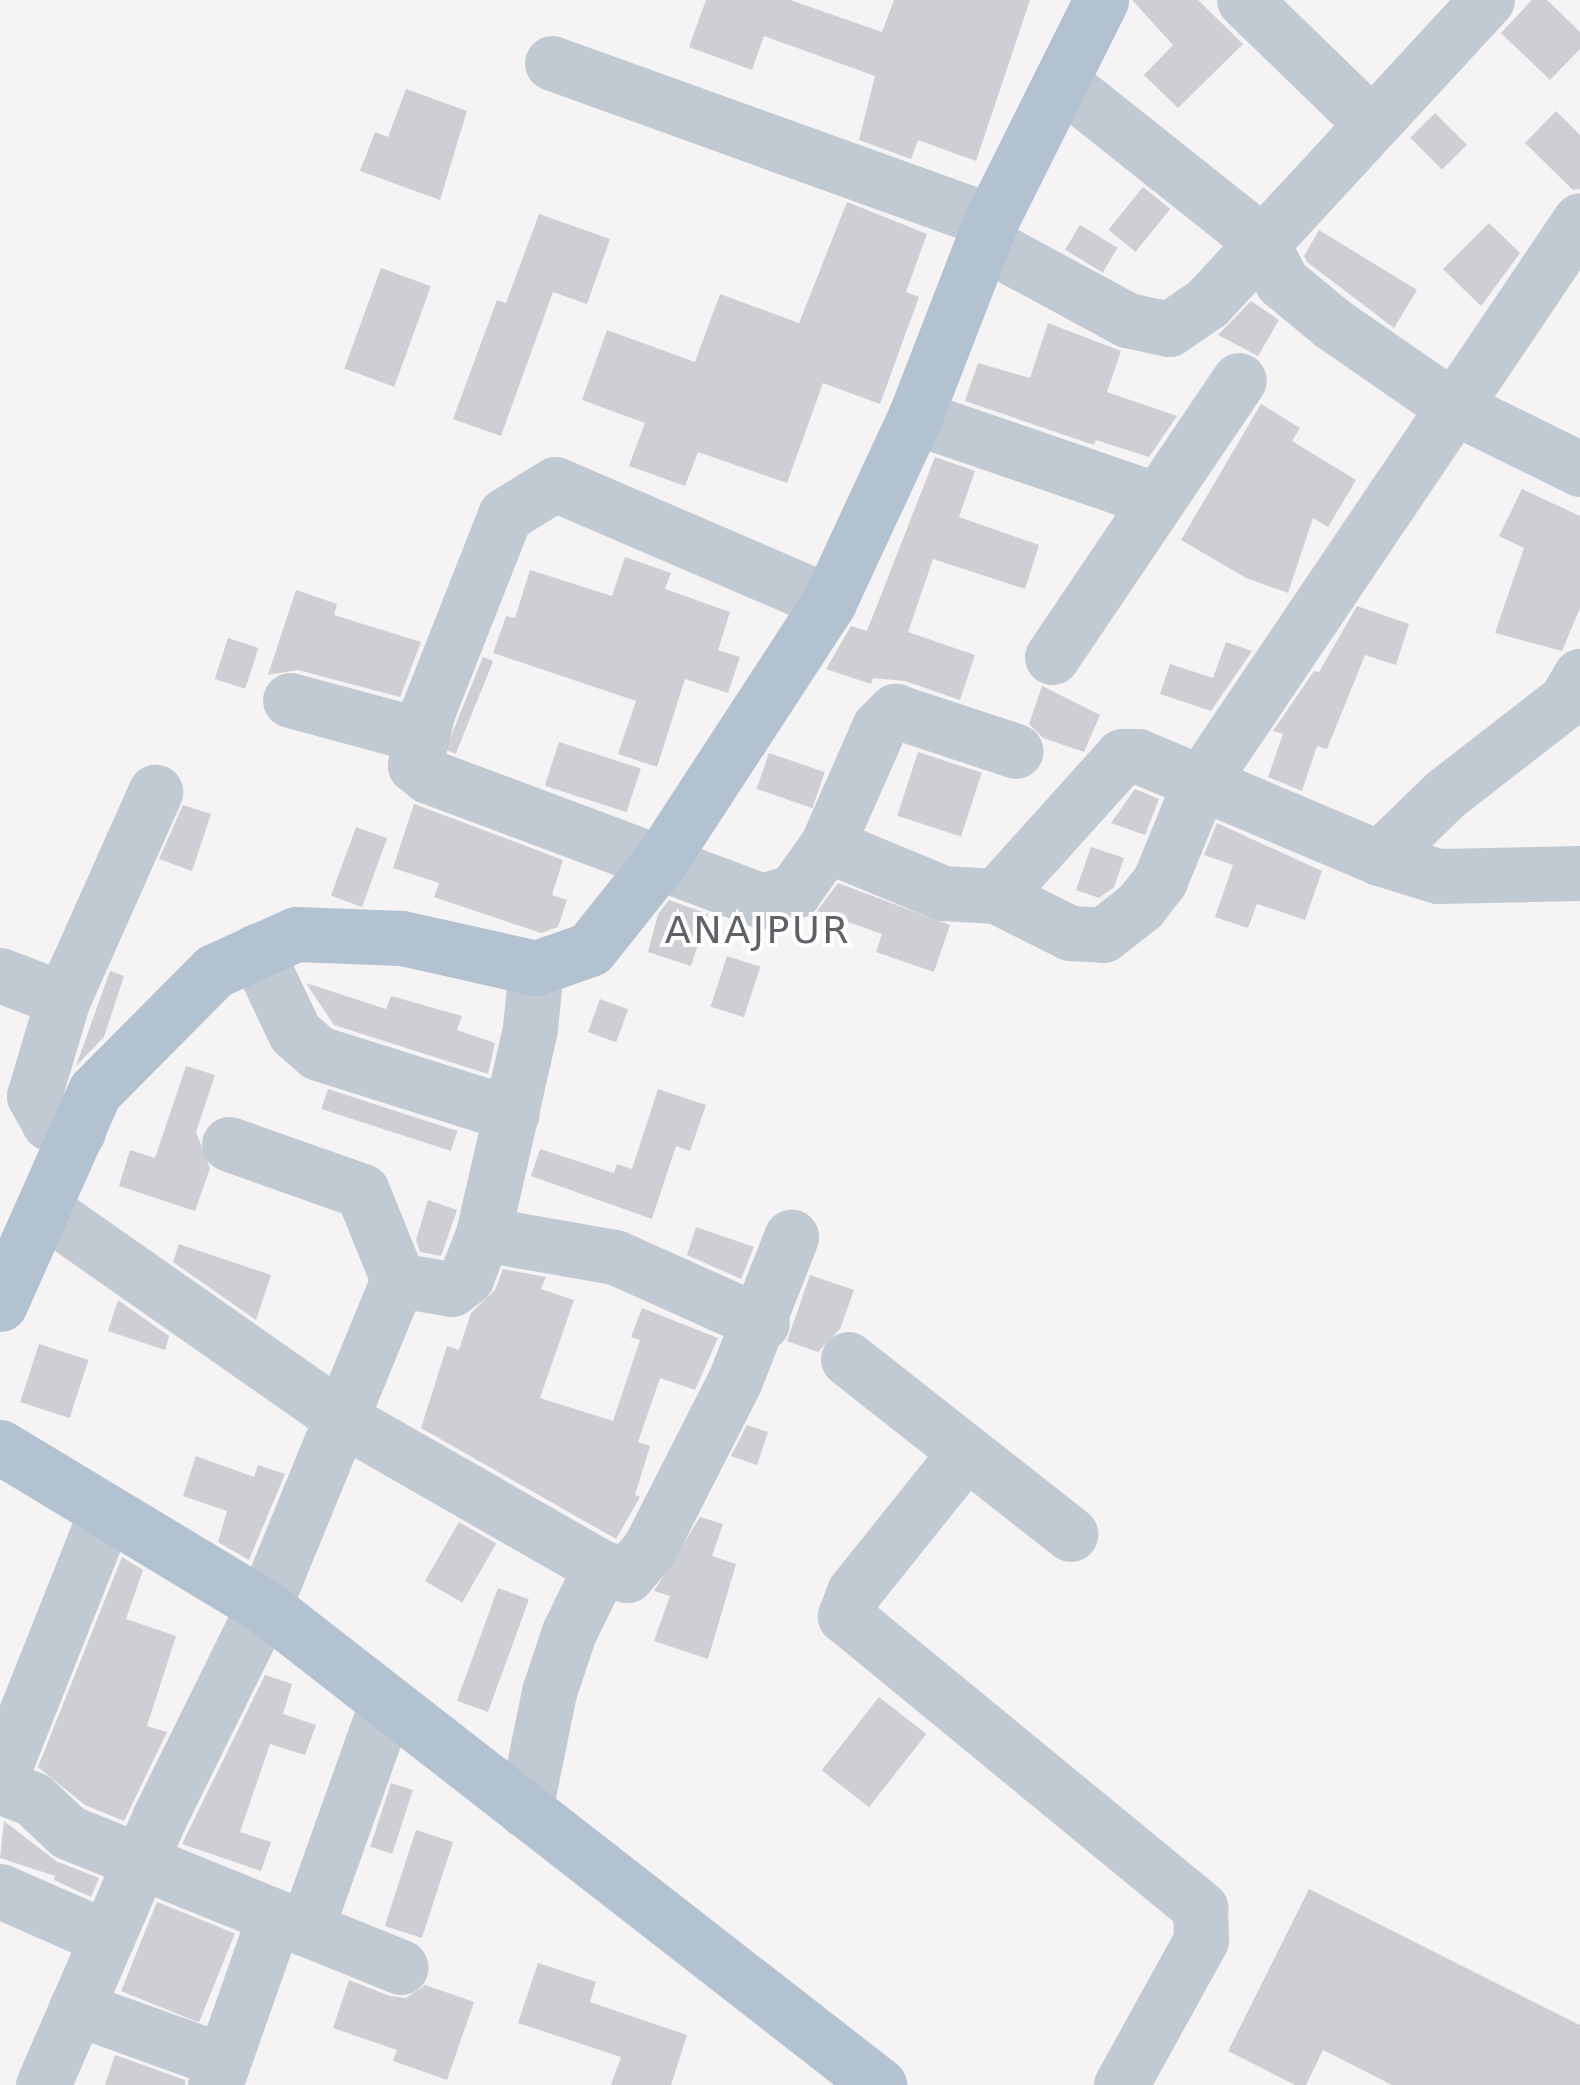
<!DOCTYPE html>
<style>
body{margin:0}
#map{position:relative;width:1580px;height:2085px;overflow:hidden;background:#f5f3f3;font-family:"DejaVu Sans",sans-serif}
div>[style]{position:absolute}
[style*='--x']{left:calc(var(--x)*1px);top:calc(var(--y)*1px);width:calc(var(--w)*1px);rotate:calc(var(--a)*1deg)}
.building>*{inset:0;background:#cdcfd5;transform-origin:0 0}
.minor>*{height:55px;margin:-27.5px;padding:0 27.5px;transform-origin:27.5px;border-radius:27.5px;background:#c1cad2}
.major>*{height:55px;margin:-27.5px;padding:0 27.5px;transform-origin:27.5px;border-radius:27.5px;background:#b3c2d1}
span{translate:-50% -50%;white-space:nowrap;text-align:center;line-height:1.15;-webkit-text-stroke:8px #fff;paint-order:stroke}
.quarter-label{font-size:38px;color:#5f6368;letter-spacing:2.5px}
</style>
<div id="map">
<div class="building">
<div style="clip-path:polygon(706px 0,790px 0,882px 32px,894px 0,1030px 0,976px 161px,918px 140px,911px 159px,859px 140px,875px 76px,764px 36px,752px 70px,689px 47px)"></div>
<div style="clip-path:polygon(1132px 0,1198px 0,1243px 44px,1178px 108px,1144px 75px,1173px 45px)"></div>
<div style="clip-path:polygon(1532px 0,1547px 0,1580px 32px,1580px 49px,1550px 80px,1501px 33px)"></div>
<div style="clip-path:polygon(406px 89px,467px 111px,440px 200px,360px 171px,375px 132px,388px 137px)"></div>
<div style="clip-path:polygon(1556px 111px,1580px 135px,1580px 189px,1573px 190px,1525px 143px)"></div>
<div style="left:1435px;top:113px;width:45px;height:35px;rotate:45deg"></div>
<div style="left:1143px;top:187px;width:35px;height:55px;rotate:39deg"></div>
<div style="clip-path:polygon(847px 202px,927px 234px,906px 292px,919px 297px,880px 404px,823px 383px,787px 483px,698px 452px,685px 486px,629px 466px,645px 423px,582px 400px,607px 330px,695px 362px,720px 294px,799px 323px)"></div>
<div style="clip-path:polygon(539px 214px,610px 239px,587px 304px,553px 292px,501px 436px,453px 419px,497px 300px,506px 303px)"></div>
<div style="clip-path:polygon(1489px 223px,1520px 253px,1481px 306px,1443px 269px)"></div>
<div style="left:1080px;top:225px;width:44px;height:29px;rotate:31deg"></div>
<div style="clip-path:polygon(1319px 230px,1417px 290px,1394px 328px,1307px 262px,1304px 256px)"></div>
<div style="left:381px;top:268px;width:53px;height:107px;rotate:20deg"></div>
<div style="clip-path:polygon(1251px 301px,1279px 320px,1258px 356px,1218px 335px)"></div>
<div style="clip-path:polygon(1048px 323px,1121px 351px,1107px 392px,1177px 416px,1149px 457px,1096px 440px,1094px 445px,965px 401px,978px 363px,1030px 378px)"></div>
<div style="clip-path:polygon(1261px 404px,1300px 428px,1292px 441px,1356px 480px,1328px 527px,1313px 518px,1288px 593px,1246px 578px,1181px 540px)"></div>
<div style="clip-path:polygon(935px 457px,975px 471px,959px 517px,1039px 545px,1025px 589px,933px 559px,908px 632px,975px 655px,960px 700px,905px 681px,873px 678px,871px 684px,826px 669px,851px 626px,867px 631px)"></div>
<div style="clip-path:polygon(1522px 489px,1580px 516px,1580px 608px,1562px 651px,1495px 633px,1524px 548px,1499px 536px)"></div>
<div style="clip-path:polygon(625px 557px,671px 573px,665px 589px,730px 612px,718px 650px,740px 657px,728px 693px,685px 679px,657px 767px,618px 754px,636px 701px,493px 653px,506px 616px,515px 618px,530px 570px,612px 596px)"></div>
<div style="clip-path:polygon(296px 590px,337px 604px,334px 615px,421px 642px,400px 697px,298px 670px,268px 675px)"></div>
<div style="clip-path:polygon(1357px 606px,1409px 624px,1396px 665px,1365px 655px,1327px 749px,1317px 746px,1302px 791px,1268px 777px,1283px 734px,1273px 731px,1314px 671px,1319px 672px)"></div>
<div style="left:228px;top:638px;width:32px;height:43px;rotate:18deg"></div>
<div style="clip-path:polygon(1226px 642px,1252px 651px,1211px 711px,1160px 694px,1170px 664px,1213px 678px)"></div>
<div style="left:483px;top:657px;width:11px;height:100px;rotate:22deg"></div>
<div style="clip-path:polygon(1042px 686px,1100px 715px,1084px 752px,1043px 738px,1029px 724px)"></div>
<div style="left:559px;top:742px;width:86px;height:46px;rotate:18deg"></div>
<div style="left:918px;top:752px;width:67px;height:67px;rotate:18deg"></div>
<div style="left:769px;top:753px;width:59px;height:38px;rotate:19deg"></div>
<div style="clip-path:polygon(1135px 789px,1159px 799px,1145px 835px,1111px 823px)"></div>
<div style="clip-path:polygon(414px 804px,563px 860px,552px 895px,567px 900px,558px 927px,541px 933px,434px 897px,439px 883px,393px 868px)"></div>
<div style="clip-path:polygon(183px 805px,211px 814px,192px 871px,159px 859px)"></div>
<div style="clip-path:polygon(1217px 823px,1322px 871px,1305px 920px,1257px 904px,1248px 928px,1215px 917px,1233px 865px,1204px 855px)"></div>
<div style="left:356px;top:827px;width:33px;height:73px;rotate:20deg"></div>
<div style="clip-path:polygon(1091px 847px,1124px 858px,1114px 887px,1099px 898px,1076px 890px)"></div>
<div style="clip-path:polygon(838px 883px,950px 925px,934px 972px,876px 952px,882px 934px,817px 911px)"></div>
<div style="clip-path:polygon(669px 900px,708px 914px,691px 966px,648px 952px,658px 914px)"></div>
<div style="left:727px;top:956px;width:35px;height:53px;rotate:18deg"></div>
<div style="clip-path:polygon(110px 971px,124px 976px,104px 1037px,76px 1066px)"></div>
<div style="clip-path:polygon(306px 983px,386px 1009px,391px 996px,462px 1016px,457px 1030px,495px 1043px,488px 1074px,334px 1025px)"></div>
<div style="left:600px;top:999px;width:30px;height:35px;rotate:20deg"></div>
<div style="clip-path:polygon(186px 1066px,215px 1075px,196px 1132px,210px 1168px,195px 1211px,119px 1186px,130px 1150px,155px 1158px)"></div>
<div style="left:328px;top:1089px;width:136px;height:21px;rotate:18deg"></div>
<div style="clip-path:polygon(658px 1089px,706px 1105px,690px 1151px,676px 1146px,652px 1219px,531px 1176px,540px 1149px,614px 1173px,617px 1164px,632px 1169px)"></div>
<div style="clip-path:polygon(428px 1200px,457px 1210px,441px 1256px,420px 1252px,416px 1240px)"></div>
<div style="clip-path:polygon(696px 1227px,754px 1247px,741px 1279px,687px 1255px)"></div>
<div style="clip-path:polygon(179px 1244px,271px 1275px,256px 1320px,173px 1262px)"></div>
<div style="clip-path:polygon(503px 1269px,546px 1277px,541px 1289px,574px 1300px,540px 1398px,613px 1421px,640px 1340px,631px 1337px,642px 1308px,718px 1338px,695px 1390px,660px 1378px,638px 1442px,650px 1446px,635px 1495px,640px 1497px,616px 1539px,421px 1428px,447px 1346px,459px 1350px,471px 1313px,495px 1290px)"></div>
<div style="clip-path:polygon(810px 1275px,854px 1290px,840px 1329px,818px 1352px,787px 1341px)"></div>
<div style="clip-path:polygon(118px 1300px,169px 1336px,165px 1350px,108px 1331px)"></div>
<div style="left:39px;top:1344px;width:52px;height:61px;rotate:18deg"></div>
<div style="clip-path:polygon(747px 1425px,768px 1432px,757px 1465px,731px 1456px)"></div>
<div style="clip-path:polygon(196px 1456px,254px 1477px,258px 1465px,285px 1474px,249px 1560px,218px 1542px,227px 1511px,183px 1496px)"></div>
<div style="clip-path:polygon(700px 1517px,723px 1524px,712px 1556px,736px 1564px,708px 1659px,654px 1641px,670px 1596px,654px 1591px)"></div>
<div style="left:459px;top:1522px;width:43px;height:68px;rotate:30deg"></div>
<div style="clip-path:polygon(122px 1557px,143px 1570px,126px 1619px,176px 1636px,147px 1726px,167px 1732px,124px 1821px,85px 1805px,38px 1767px)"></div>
<div style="left:498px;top:1588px;width:33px;height:120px;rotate:20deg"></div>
<div style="clip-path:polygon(265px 1675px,292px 1684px,283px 1714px,316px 1725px,305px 1755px,270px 1744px,240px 1832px,271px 1842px,261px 1871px,182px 1844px)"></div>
<div style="left:879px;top:1697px;width:60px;height:93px;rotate:38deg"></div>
<div style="left:391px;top:1783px;width:23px;height:67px;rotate:18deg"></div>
<div style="clip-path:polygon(4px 1821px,56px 1861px,99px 1878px,91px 1897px,54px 1880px,55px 1876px,0 1858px)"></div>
<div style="left:416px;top:1830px;width:39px;height:101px;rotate:18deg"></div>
<div style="clip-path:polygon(1309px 1889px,1580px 2025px,1580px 2085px,1392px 2085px,1323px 2050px,1306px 2085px,1295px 2085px,1228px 2051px)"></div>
<div style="left:157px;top:1902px;width:84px;height:96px;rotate:22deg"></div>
<div style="clip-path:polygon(538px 1963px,596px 1982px,590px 2002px,687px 2035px,671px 2085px,611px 2085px,621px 2057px,518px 2023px)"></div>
<div style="clip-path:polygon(349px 1980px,390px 1996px,406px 1998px,425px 1985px,474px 2002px,447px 2080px,393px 2061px,397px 2050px,333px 2028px)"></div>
<div style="clip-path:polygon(115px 2055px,185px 2080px,185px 2085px,105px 2085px)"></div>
</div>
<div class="minor">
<div style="--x:1244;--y:0;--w:177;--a:44.1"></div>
<div style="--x:552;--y:63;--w:467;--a:19.8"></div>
<div style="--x:1061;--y:82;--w:256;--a:38.5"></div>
<div style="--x:1261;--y:241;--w:46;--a:62.9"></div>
<div style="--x:1282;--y:282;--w:66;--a:39.5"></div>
<div style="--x:1333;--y:324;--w:142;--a:34.7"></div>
<div style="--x:1450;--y:405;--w:145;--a:26.2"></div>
<div style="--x:983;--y:242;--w:164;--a:28.4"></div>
<div style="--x:1127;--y:320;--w:43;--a:12.1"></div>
<div style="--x:1169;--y:329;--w:46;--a:-34.4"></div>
<div style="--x:1207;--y:303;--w:413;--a:-47.3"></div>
<div style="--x:915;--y:417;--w:256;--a:18.9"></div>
<div style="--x:829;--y:602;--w:298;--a:-156.7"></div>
<div style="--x:555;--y:484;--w:59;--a:148.2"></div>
<div style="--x:505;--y:515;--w:210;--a:111.5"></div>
<div style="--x:428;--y:710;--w:57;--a:103.3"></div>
<div style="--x:415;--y:765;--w:17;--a:40"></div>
<div style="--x:428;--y:776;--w:357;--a:20.5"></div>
<div style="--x:762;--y:901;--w:34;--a:-17"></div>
<div style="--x:794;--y:891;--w:57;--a:-54.3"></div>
<div style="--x:827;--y:845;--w:126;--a:22.5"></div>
<div style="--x:943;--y:893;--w:53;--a:3.2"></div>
<div style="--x:996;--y:896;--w:188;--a:-48"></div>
<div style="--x:1122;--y:756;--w:16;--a:0"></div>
<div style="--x:1138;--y:756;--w:262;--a:22.9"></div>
<div style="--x:1379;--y:858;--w:62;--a:17"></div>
<div style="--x:1438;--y:876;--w:142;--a:-1.2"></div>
<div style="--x:1052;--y:657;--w:334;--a:-56"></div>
<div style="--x:290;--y:700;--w:135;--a:15.1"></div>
<div style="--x:827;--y:845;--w:129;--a:-66.2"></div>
<div style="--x:879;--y:727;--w:23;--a:-45"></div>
<div style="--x:895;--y:711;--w:127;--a:18.3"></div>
<div style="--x:1379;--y:858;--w:92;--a:-44.1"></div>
<div style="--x:1445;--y:794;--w:153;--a:-37.8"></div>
<div style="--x:1566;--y:700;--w:28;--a:-60"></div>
<div style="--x:996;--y:896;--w:83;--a:26.6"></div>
<div style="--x:1070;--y:933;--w:33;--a:3"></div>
<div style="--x:1103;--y:935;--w:47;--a:-38.1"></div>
<div style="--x:1140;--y:906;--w:33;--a:-52"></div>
<div style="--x:1160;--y:880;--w:103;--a:-67.7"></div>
<div style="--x:1199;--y:785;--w:681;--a:-56.01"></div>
<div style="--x:256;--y:951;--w:91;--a:64.6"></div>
<div style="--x:295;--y:1033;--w:30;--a:41"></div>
<div style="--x:318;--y:1053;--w:203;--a:17.5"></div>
<div style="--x:0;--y:975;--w:67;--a:20.9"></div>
<div style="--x:78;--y:1132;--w:30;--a:-163"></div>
<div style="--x:49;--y:1123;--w:31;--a:-119"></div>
<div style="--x:34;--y:1096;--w:101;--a:-73.4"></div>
<div style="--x:63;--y:999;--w:227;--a:-66"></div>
<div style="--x:46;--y:1211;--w:364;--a:35"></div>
<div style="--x:344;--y:1420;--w:296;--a:29.8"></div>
<div style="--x:601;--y:1567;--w:27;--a:17"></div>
<div style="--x:627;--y:1575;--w:34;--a:-50"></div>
<div style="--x:649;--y:1549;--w:190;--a:-63"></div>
<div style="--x:735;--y:1380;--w:154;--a:-68.6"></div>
<div style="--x:483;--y:1234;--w:211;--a:-77.1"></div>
<div style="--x:530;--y:1028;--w:60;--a:-84.3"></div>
<div style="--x:398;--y:1280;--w:54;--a:9.6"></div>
<div style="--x:451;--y:1289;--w:19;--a:-36"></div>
<div style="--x:466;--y:1278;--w:47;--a:-68.9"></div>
<div style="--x:483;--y:1234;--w:134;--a:9.9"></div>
<div style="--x:615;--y:1257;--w:161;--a:24.2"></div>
<div style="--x:848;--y:1359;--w:283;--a:38.2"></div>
<div style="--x:966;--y:1452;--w:179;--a:128.7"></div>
<div style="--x:854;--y:1592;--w:26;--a:111"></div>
<div style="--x:845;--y:1616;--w:460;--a:39.4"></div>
<div style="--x:1200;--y:1908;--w:32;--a:88"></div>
<div style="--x:1201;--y:1940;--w:166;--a:118.9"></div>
<div style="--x:0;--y:1778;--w:286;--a:-68.3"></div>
<div style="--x:0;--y:1786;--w:35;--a:22"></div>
<div style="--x:33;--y:1799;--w:48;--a:43.3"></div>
<div style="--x:68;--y:1832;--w:359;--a:22.1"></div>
<div style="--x:525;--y:1810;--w:120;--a:-78.5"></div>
<div style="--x:549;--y:1692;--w:63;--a:-71.6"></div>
<div style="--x:569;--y:1632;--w:72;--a:-63.8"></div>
<div style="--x:0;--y:1891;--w:117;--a:23.7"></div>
<div style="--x:306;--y:1929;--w:241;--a:-70.4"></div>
<div style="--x:76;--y:2008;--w:156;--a:19.8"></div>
<div style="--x:43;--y:2085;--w:293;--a:-66.5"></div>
<div style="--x:160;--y:1816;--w:234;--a:-63.7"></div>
<div style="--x:264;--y:1606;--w:352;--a:-67.7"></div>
<div style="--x:398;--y:1280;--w:96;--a:-112"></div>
<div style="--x:362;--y:1191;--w:141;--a:-160.5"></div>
<div style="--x:215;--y:2085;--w:178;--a:-70.6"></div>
</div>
<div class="major">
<div style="--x:0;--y:1304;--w:233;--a:-66"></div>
<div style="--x:95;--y:1091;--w:169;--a:-45.2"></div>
<div style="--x:214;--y:971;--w:90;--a:-24.3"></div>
<div style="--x:296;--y:934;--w:106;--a:2.2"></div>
<div style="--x:402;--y:938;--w:137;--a:12.6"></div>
<div style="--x:536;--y:968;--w:57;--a:-19.4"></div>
<div style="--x:590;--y:949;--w:114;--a:-51.4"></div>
<div style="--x:661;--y:860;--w:308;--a:-56.9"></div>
<div style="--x:829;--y:602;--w:204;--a:-65.1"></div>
<div style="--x:915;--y:417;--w:210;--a:-68.8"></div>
<div style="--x:991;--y:221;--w:247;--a:-63.5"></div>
<div style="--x:0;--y:1447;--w:308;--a:31.1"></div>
<div style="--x:264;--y:1606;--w:780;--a:37.91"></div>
</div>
<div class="quarter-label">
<span style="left:758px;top:931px">ANAJPUR</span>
</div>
</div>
